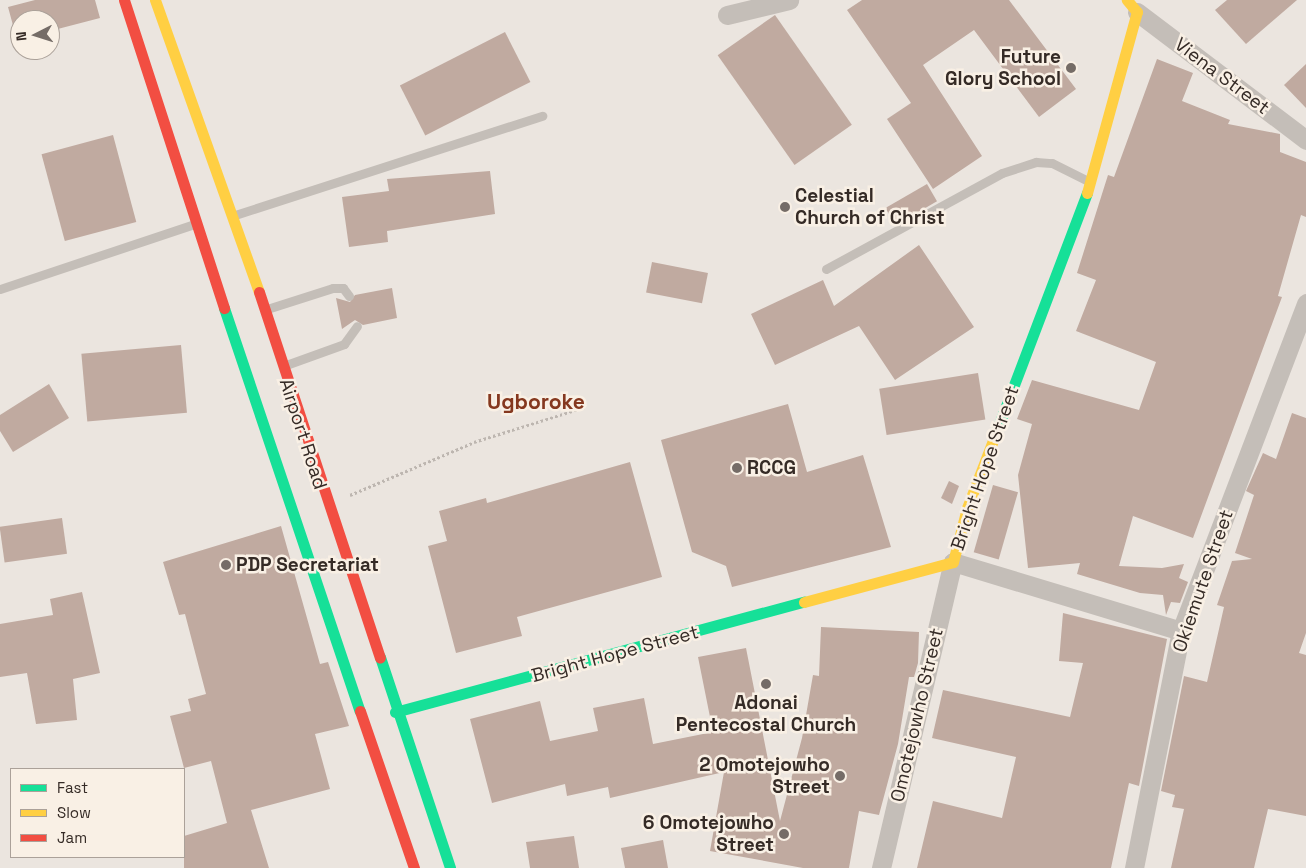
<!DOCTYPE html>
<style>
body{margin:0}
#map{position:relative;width:1306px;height:868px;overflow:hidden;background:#ebe5df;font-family:"Space Grotesk",sans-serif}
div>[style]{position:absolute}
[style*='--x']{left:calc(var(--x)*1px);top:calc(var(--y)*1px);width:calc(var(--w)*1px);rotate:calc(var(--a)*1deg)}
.building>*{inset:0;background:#c0aaa0;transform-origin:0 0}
.path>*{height:3px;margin-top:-1.5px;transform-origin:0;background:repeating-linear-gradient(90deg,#bdb6b0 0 2.5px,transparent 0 5px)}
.lane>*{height:9px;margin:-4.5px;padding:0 4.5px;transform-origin:4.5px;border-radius:4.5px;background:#c4beb8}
.street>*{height:19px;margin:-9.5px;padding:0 9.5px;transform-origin:9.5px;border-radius:9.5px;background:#c4beb8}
.fast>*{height:11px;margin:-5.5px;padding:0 5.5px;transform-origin:5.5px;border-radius:5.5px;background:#16e098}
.slow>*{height:11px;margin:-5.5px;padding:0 5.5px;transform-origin:5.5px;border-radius:5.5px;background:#ffcf43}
.jam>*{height:11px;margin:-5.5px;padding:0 5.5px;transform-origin:5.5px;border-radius:5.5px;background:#f24e42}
.dots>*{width:14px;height:14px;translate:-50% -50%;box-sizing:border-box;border:2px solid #f9f0e5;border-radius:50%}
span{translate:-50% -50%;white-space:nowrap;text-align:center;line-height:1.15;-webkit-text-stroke:5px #f9f0e5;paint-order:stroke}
.poi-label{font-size:19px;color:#352b26;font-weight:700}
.right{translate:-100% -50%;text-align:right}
.left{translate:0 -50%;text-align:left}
.street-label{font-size:19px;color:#352b26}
.quarter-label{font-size:21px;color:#85381f;font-weight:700}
.legend{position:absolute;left:10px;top:768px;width:175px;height:90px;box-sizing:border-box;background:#f9f0e5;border:1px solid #aba199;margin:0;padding:6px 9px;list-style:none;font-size:15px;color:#352b26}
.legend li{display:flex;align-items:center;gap:10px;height:25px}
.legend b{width:25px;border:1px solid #aba199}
.north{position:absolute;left:10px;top:10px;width:50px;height:50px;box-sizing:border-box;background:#f9f0e5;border:1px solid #aba199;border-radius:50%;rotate:265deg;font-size:14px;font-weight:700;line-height:20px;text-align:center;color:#352b26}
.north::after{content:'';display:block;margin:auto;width:18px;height:22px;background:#756c67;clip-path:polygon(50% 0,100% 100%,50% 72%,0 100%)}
</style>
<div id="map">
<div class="building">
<div style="clip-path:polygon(35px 0,95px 0,100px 18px,50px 31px,50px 20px,20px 20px,17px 40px,8px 7px)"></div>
<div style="clip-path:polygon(862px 0,1009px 0,1076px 89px,1039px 117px,974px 30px,923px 65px,982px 156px,933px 189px,887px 119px,911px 103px,847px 10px)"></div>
<div style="clip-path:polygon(1227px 0,1297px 0,1246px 44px,1215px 10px)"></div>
<div style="left:775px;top:15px;width:134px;height:70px;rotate:55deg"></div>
<div style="left:505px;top:32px;width:56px;height:118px;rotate:63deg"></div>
<div style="clip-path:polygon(1157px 59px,1193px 73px,1182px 101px,1230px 120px,1228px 124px,1280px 134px,1280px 152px,1306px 162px,1306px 217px,1301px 215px,1278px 296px,1282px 297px,1193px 538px,1133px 516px,1119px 566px,1162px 568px,1184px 564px,1179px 578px,1188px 582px,1180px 603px,1171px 602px,1166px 615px,1163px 595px,1140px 593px,1077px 574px,1080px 563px,1028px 568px,1018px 475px,1032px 424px,1017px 419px,1032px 380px,1139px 410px,1156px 362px,1076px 331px,1096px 280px,1077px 273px,1108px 175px,1114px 177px)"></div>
<div style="clip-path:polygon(1306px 64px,1306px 108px,1284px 85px)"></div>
<div style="left:113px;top:135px;width:90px;height:74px;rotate:75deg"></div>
<div style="clip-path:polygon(490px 171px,495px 214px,387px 231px,388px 242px,349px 247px,342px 197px,389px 191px,387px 179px)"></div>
<div style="left:927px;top:184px;width:20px;height:48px;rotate:60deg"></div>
<div style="clip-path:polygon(919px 245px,974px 327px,895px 380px,859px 326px,775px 365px,751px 314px,823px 280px,834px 306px)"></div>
<div style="left:652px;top:262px;width:57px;height:31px;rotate:11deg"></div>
<div style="clip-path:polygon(392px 288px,397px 318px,363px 325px,355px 320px,342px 329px,336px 298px,350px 302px,355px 295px)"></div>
<div style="left:181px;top:345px;width:68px;height:100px;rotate:85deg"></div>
<div style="left:978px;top:373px;width:47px;height:100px;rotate:81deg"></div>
<div style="clip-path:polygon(49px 384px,69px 418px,13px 452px,0 431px,0 415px)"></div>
<div style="clip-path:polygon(788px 404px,807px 472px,863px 455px,891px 547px,732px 587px,726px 566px,692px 552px,661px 440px)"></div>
<div style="clip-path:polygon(1292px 413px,1306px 418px,1306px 633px,1299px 653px,1306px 655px,1306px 816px,1268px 809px,1254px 868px,1171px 868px,1184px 809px,1172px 807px,1175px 795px,1161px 791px,1184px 676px,1207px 682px,1224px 607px,1217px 605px,1232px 561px,1252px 559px,1235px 553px,1254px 495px,1246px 491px,1263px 453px,1276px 459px)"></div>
<div style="clip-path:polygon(630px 462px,662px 577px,517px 617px,522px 636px,456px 653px,428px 546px,447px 541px,439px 511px,486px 498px,487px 503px)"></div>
<div style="clip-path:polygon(949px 481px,959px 486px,952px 504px,941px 498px)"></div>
<div style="left:993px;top:485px;width:26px;height:70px;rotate:16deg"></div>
<div style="left:62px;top:518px;width:36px;height:63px;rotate:82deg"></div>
<div style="clip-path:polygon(281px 526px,320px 664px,328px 662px,349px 726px,315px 734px,330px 789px,251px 810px,269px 868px,184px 868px,184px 836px,227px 823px,211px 761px,184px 768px,170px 716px,191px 711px,188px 699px,206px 694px,185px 614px,179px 615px,163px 562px)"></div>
<div style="clip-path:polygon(82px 592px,100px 673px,73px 679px,77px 720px,36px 724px,27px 673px,0 677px,0 624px,53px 615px,50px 599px)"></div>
<div style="clip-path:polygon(1063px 613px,1167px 639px,1139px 786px,1129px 783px,1111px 868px,917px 868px,933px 801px,1002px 818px,1016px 757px,932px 738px,943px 690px,1070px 717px,1083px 663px,1059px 661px)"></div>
<div style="clip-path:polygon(821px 627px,919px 632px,918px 663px,914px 677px,909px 677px,898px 744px,879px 815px,859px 811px,849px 868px,803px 868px,710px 851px,724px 772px,610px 798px,608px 787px,567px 796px,565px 784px,492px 803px,470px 719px,540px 701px,550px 741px,598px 731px,593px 708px,644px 698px,653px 744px,713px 732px,698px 657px,746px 648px,780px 821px,802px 738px,813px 675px,819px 676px)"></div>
<div style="clip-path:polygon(574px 836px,579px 868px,530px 868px,526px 842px)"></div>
<div style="clip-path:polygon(663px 840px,668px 868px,625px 868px,621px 848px)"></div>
</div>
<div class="path">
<div style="--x:350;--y:495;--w:135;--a:-23.1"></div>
<div style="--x:474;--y:442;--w:116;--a:-17.5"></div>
</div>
<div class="lane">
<div style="--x:235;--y:215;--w:323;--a:-17.9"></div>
<div style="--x:826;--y:269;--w:200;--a:-28.6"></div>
<div style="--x:1002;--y:173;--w:36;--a:-18"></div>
<div style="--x:1036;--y:162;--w:16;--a:4"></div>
<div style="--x:1052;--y:163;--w:42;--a:26.6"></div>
<div style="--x:0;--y:289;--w:205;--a:-18.5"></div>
<div style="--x:267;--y:309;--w:69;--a:-17.7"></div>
<div style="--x:333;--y:288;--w:10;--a:0"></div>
<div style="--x:343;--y:288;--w:10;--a:53"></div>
<div style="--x:286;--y:365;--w:62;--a:-19.9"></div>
<div style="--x:344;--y:344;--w:22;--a:-54"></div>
</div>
<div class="street">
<div style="--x:1137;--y:12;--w:212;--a:37.1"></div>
<div style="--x:727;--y:15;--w:64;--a:-13.6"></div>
<div style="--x:881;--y:868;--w:314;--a:-76.8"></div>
<div style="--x:953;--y:562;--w:238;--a:16.8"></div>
<div style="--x:1134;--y:868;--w:242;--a:-78.8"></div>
<div style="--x:1181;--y:631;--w:351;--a:-69.1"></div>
</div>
<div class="fast">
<div style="--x:224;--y:308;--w:425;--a:71.4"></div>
<div style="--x:995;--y:435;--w:259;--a:-69.2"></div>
<div style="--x:380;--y:657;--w:222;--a:71.6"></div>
<div style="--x:395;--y:712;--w:424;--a:-15.1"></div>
</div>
<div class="slow">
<div style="--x:155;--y:0;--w:310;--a:70.4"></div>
<div style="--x:1087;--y:193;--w:188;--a:-74.6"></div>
<div style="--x:1137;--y:12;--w:16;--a:-130"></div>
<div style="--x:804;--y:602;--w:154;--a:-15"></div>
<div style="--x:953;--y:562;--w:56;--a:-75.5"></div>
<div style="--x:967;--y:508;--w:78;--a:-69"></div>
</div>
<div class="jam">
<div style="--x:124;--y:0;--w:324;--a:72"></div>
<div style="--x:259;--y:292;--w:385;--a:71.7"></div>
<div style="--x:360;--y:711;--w:166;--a:71"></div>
</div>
<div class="dots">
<div style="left:1071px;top:68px;background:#756c67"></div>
<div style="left:785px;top:207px;background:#756c67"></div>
<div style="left:737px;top:468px;background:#756c67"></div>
<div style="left:226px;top:565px;background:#756c67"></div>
<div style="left:766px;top:684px;background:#756c67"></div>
<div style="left:840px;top:776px;background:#756c67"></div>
<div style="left:784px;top:834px;background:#756c67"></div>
</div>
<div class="poi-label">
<span class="right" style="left:1061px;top:68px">Future<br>Glory School</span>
<span class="left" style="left:795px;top:207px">Celestial<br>Church of Christ</span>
<span class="left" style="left:747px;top:468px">RCCG</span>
<span class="left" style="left:236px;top:565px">PDP Secretariat</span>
<span style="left:766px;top:714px">Adonai<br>Pentecostal Church</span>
<span class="right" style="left:830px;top:776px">2 Omotejowho<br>Street</span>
<span class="right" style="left:774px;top:834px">6 Omotejowho<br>Street</span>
</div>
<div class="street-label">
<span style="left:1222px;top:76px;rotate:37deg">Viena Street</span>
<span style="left:303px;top:434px;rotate:72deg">Airport Road</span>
<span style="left:985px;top:468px;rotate:-71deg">Bright Hope Street</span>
<span style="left:1203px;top:581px;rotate:-71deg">Okiemute Street</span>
<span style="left:615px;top:654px;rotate:-15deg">Bright Hope Street</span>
<span style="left:917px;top:715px;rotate:-77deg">Omotejowho Street</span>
</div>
<div class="quarter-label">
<span style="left:536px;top:402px">Ugboroke</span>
</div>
<ul class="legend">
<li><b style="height:6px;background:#16e098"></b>Fast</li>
<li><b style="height:6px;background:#ffcf43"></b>Slow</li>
<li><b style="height:6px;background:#f24e42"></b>Jam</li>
</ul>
<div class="north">N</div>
</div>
